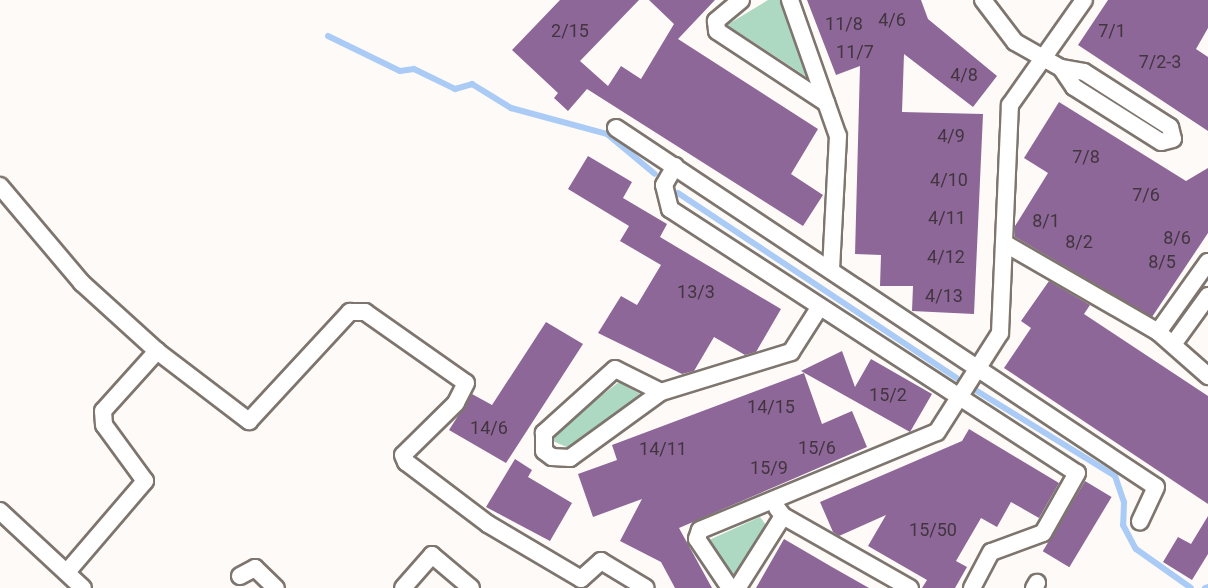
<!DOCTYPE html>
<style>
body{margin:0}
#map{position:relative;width:1208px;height:588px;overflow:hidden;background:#fefaf7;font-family:Roboto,sans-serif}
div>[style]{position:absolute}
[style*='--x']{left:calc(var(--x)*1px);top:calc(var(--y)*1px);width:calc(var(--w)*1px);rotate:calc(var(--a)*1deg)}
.green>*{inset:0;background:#add8c1}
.stream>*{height:6px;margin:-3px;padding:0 3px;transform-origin:3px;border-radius:3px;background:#a9cbf5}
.building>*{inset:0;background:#8e6799;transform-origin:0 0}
.roads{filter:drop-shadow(2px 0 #7d756e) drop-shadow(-2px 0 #7d756e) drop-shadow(0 2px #7d756e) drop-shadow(0 -2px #7d756e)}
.minor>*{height:16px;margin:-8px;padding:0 8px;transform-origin:8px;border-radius:8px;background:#fff}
span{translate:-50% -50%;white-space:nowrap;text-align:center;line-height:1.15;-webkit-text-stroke:5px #fefaf7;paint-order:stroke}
.number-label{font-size:18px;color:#42353f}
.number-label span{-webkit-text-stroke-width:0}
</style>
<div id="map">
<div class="green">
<div style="clip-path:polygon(768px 0,780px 0,807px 77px,727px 25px)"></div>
<div style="clip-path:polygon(619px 382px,640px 394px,571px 449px,553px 441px,554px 432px)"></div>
<div style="clip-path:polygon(760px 517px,766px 525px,737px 577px,723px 570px,709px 540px)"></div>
</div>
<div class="stream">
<div style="--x:328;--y:36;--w:80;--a:25.9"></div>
<div style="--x:400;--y:71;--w:14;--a:-8"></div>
<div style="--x:414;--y:69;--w:46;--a:26"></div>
<div style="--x:455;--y:89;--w:18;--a:-16"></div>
<div style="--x:472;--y:84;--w:46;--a:31.6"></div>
<div style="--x:511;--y:108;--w:99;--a:15.2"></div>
<div style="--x:607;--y:134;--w:62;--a:39.8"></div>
<div style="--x:678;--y:193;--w:334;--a:33.6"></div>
<div style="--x:972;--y:388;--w:168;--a:31.6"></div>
<div style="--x:1115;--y:476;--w:28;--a:71"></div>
<div style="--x:1124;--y:502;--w:23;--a:92"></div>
<div style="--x:1123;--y:525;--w:27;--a:62"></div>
<div style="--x:1136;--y:549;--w:67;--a:35.3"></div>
<div style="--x:1205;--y:588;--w:3;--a:-18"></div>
</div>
<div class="building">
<div style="clip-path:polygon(560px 0,639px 0,580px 61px,608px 86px,621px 66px,641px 79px,674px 24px,649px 0,715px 0,678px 39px,818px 129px,791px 174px,823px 195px,803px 226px,587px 89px,568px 111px,554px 98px,558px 93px,512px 50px)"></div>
<div style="clip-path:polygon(807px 0,921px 0,928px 19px,997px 76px,973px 107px,904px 54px,902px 112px,983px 114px,974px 314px,912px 311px,913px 286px,880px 286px,881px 255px,855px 254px,860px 66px,836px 75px)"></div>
<div style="clip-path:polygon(1108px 0,1208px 0,1208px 28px,1196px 49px,1208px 57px,1208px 131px,1078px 45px)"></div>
<div style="clip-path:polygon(1059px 102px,1186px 181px,1208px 168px,1208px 233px,1152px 317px,1015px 237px,1015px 226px,1048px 173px,1024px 158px)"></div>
<div style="clip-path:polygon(588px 156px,632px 182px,623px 198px,667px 224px,660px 237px,781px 309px,756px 352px,745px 355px,714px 337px,694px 371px,682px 374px,598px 333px,621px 296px,637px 305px,661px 265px,620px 241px,629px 226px,568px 189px)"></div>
<div style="clip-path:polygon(1049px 281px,1090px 305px,1084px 314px,1208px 396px,1208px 504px,1004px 368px,1031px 328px,1021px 321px)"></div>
<div style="clip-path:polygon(546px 322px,583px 344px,506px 463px,449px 430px,472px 394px,492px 405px)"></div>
<div style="clip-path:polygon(842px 351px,855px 387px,871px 359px,932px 394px,910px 432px,801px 371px)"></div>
<div style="clip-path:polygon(804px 373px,822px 424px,852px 411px,867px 447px,679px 528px,712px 588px,675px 588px,661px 562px,620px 541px,642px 499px,593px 517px,578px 474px,617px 460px,612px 445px)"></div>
<div style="clip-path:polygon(969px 429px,1059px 483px,1039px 518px,1011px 502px,997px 527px,981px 518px,956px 561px,967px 567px,955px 588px,922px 588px,927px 580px,868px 546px,886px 515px,839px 536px,833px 532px,820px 502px,962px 441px)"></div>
<div style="clip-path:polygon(515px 459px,532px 470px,528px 477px,572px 503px,550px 541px,486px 507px)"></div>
<div style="left:1085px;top:481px;width:31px;height:82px;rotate:31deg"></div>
<div style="clip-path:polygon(1208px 516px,1208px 554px,1192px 580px,1163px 562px,1178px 537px,1191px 544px)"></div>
<div style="clip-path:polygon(784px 539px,832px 567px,869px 588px,756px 588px)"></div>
</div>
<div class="roads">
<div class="minor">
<div style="--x:741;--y:0;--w:33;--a:140"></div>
<div style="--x:716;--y:21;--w:10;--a:84"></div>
<div style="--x:717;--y:31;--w:131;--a:33.4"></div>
<div style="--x:790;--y:0;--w:144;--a:70.6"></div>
<div style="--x:838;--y:136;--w:134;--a:93"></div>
<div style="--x:983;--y:0;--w:53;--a:52.7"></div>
<div style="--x:1015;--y:42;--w:53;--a:29.5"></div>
<div style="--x:1061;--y:68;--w:23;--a:10"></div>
<div style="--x:1084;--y:72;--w:102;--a:32.6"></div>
<div style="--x:1170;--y:127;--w:12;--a:76"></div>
<div style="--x:1173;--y:139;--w:12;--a:166"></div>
<div style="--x:1161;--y:142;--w:103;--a:-147.7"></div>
<div style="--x:1074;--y:87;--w:23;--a:-124"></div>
<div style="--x:616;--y:128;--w:648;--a:33.62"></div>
<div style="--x:1156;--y:487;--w:38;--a:115"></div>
<div style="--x:675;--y:166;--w:22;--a:120"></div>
<div style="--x:664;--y:185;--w:25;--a:76"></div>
<div style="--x:670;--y:209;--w:485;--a:33"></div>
<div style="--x:1077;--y:473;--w:69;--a:119.5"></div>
<div style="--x:1043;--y:533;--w:55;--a:159.9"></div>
<div style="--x:991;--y:552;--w:41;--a:117.8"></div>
<div style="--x:0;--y:186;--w:127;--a:49.8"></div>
<div style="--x:82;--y:283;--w:101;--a:42.2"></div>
<div style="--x:157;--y:351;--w:116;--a:37.3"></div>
<div style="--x:249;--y:421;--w:149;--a:-47.2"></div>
<div style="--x:350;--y:312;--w:15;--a:0"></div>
<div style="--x:365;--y:312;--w:123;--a:35.1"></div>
<div style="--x:466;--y:383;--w:22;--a:117"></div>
<div style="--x:456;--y:403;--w:74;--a:135.5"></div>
<div style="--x:403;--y:455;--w:8;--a:67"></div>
<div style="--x:406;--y:462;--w:103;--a:37.1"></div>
<div style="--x:488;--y:524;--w:108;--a:30.6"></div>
<div style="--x:581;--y:579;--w:27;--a:-42"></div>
<div style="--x:601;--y:561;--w:52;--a:31"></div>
<div style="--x:1004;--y:243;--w:178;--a:30"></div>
<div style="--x:1158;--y:332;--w:67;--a:41.3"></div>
<div style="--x:1158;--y:332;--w:86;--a:-54.5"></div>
<div style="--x:1174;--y:343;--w:58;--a:-54.1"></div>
<div style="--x:661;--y:392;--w:51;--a:-153.4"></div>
<div style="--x:615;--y:369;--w:96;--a:138"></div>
<div style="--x:544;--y:433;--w:18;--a:90"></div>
<div style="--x:544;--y:451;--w:10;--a:37"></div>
<div style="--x:552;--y:457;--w:18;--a:3"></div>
<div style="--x:570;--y:458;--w:112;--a:-36"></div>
<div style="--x:661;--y:392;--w:136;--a:-17.1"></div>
<div style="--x:791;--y:352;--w:52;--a:-57.5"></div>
<div style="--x:0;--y:511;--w:113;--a:42.9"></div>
<div style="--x:783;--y:516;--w:146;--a:29.6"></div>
<div style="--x:67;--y:572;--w:120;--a:-49.4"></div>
<div style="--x:145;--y:481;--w:69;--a:-126.2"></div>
<div style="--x:104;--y:425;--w:14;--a:-94"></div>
<div style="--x:103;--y:411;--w:81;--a:-48"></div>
<div style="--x:240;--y:576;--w:17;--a:-28"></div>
<div style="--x:255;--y:568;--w:29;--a:44"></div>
<div style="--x:403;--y:588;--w:44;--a:-48.7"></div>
<div style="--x:432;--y:555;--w:51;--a:40.2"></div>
<div style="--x:730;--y:588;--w:59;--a:-124"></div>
<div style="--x:697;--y:539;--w:9;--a:-72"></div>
<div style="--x:700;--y:530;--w:256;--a:-22.5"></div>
<div style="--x:937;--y:432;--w:117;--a:-57.5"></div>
<div style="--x:1000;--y:333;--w:228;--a:-87.5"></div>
<div style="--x:1010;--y:105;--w:128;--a:-54.8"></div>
<div style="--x:730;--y:588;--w:8;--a:-7"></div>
<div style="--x:738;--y:587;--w:84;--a:-57.6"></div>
<div style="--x:783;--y:516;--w:10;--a:-127"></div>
<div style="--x:1034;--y:588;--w:6;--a:-59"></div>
</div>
</div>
<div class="number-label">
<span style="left:892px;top:20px">4/6</span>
<span style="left:844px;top:24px">11/8</span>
<span style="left:570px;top:31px">2/15</span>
<span style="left:1112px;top:31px">7/1</span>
<span style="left:855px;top:52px">11/7</span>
<span style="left:1160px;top:62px">7/2-3</span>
<span style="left:964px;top:75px">4/8</span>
<span style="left:951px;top:136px">4/9</span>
<span style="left:1086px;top:157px">7/8</span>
<span style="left:949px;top:180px">4/10</span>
<span style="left:1146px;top:195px">7/6</span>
<span style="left:947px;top:218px">4/11</span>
<span style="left:1046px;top:221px">8/1</span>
<span style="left:1177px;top:238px">8/6</span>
<span style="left:1079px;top:242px">8/2</span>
<span style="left:946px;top:257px">4/12</span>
<span style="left:1162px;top:262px">8/5</span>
<span style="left:696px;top:292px">13/3</span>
<span style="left:944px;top:296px">4/13</span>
<span style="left:888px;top:395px">15/2</span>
<span style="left:771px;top:407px">14/15</span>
<span style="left:489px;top:428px">14/6</span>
<span style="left:817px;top:448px">15/6</span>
<span style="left:663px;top:449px">14/11</span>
<span style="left:769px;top:468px">15/9</span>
<span style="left:933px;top:530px">15/50</span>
</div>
</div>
